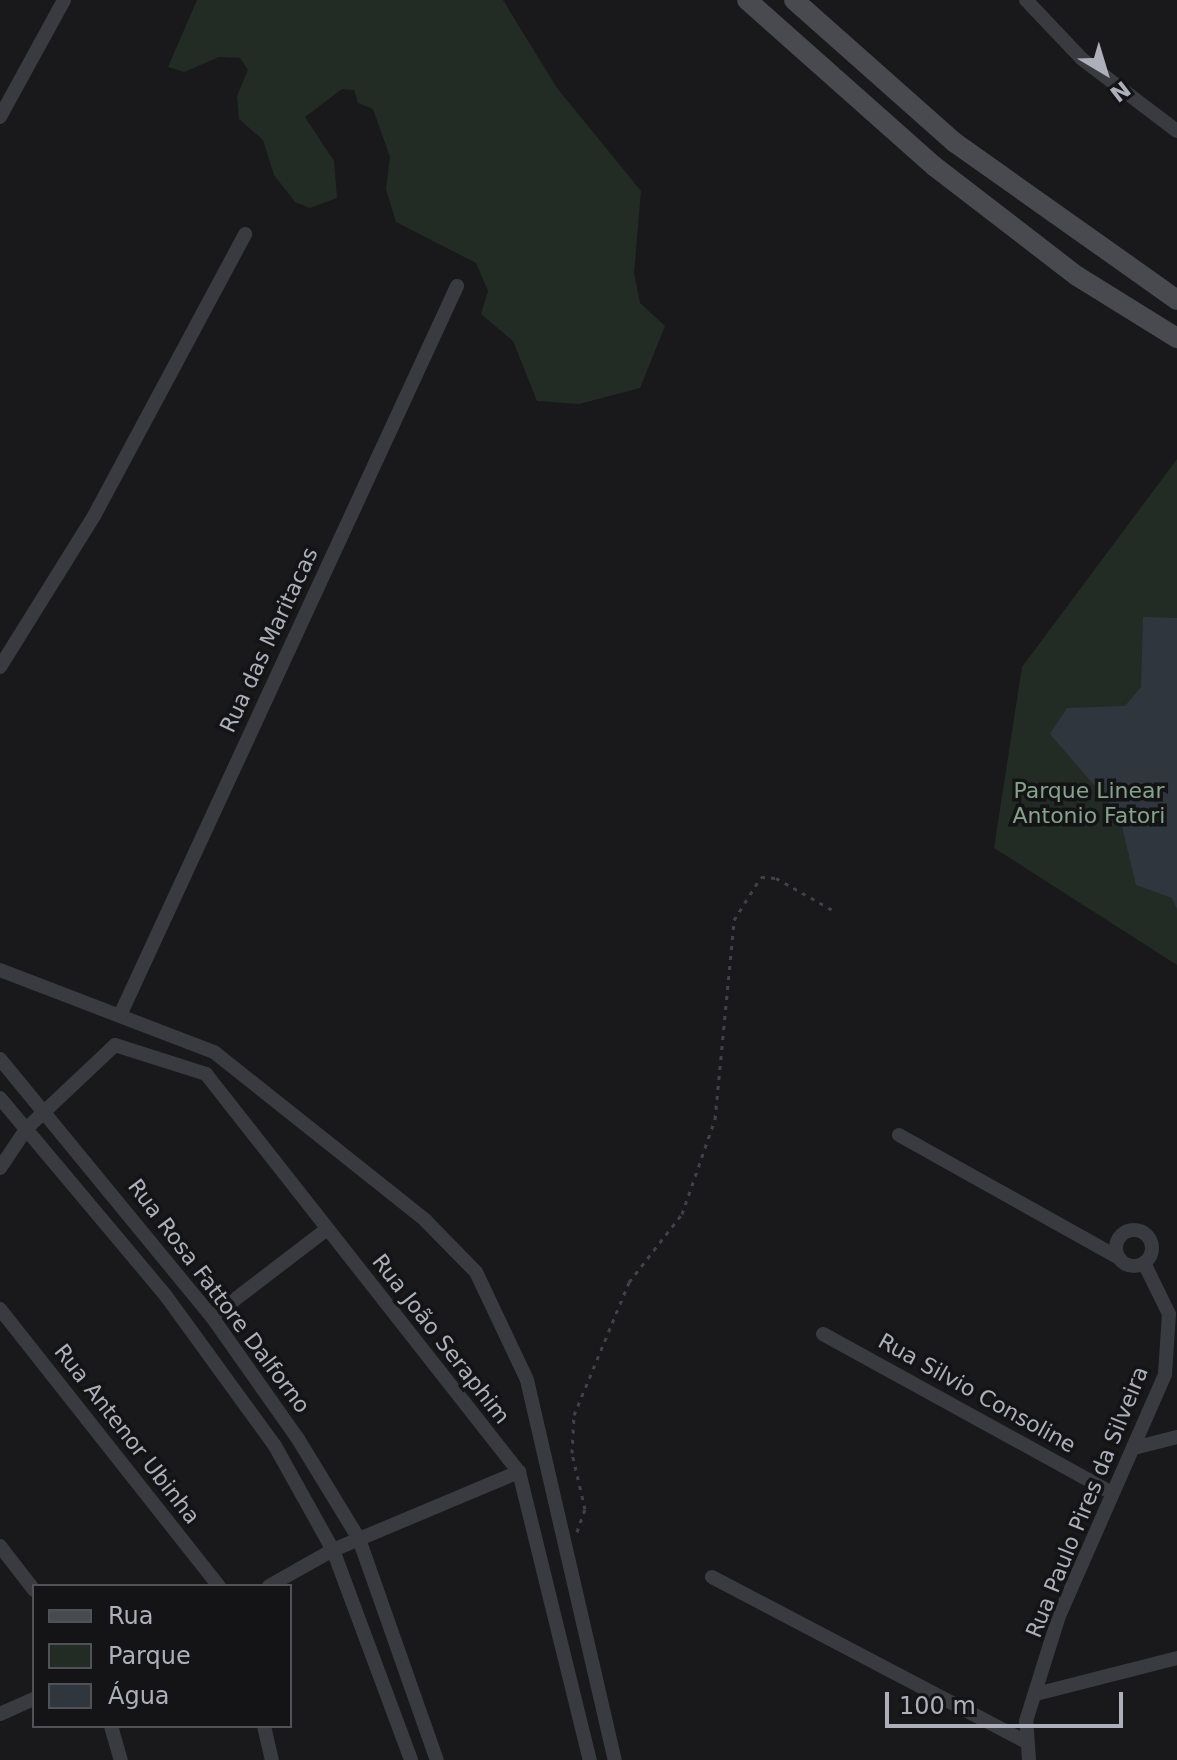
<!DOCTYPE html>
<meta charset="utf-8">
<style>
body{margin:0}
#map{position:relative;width:1177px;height:1760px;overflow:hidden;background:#19191b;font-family:"DejaVu Sans",sans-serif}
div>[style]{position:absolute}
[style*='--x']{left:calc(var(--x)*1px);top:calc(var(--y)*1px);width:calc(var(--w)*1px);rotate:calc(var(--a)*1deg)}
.green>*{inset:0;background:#232b25}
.water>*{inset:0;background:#30363e}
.path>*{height:3px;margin-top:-1.5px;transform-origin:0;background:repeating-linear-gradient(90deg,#414147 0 4px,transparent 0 10px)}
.street>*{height:14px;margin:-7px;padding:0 7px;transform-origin:7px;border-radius:7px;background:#3a3b40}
.street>.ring{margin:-7px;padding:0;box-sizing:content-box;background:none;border:14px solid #3a3b40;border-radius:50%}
.secondary>*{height:20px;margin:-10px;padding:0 10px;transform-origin:10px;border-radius:10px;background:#494950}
span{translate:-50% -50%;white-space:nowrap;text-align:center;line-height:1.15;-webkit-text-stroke:7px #141416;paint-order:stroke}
.street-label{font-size:22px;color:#adafba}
.park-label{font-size:22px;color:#85a38b}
.legend{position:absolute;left:32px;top:1584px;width:260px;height:144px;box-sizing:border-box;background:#141416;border:2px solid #515258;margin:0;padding:10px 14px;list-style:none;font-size:24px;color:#adafba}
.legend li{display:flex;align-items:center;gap:16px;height:40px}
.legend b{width:40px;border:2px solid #515258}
.north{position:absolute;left:1065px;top:32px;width:80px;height:80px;-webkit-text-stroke:6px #141416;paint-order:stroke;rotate:142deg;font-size:22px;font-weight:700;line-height:32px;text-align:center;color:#adafba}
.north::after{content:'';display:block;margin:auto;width:28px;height:36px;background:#adafba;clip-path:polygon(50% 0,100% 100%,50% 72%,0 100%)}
.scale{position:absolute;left:885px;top:1692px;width:238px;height:36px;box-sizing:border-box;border:4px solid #adafba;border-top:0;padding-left:10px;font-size:24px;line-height:28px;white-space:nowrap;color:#adafba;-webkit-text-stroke:6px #141416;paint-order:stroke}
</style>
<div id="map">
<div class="green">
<div style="clip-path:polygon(197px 0,503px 0,557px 88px,641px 191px,634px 273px,640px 303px,665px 326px,640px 388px,579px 404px,537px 401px,513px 341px,481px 314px,488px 291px,476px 263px,396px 222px,386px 189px,390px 157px,373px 109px,358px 103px,354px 90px,342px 89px,305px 117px,334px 161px,337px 198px,310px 208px,295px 202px,274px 175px,263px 140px,239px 119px,237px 96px,248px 70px,240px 58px,219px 57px,184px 72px,168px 67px)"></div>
<div style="clip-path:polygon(1177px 459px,1177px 965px,994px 848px,1022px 667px)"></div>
</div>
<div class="water">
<div style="clip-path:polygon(1143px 617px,1177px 618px,1177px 909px,1172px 898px,1136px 885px,1119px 814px,1050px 734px,1067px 708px,1125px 706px,1141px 687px)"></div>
</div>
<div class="path">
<div style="--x:577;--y:1532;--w:24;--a:-71"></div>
<div style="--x:585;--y:1509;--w:57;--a:-103.1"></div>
<div style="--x:572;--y:1453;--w:38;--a:-87"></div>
<div style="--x:574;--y:1415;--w:144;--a:-67.5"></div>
<div style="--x:629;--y:1282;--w:86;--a:-52.1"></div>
<div style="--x:682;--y:1214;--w:101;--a:-70.8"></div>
<div style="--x:715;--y:1119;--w:200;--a:-84.5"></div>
<div style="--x:734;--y:920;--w:51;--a:-57.9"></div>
<div style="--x:761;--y:877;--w:15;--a:4"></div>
<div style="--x:776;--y:878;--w:69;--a:29.5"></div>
</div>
<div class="street">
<div style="--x:1026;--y:0;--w:81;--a:46.5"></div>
<div style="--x:1082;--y:59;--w:119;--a:37.2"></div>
<div style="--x:0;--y:117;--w:133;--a:-61.3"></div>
<div style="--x:0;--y:667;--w:178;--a:-58.1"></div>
<div style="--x:94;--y:516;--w:320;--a:-61.8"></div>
<div style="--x:0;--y:970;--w:229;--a:21"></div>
<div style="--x:214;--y:1052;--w:270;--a:38.5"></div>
<div style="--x:425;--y:1220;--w:73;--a:45.6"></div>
<div style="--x:476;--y:1272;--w:119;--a:64.7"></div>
<div style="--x:527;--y:1380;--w:390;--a:77"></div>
<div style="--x:121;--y:1013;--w:801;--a:-65.19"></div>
<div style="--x:0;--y:1059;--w:334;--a:50.6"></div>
<div style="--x:212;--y:1317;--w:149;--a:54.8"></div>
<div style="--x:298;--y:1439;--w:117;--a:58.6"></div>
<div style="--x:359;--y:1539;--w:234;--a:70.6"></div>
<div style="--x:0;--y:1098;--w:258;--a:50"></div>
<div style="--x:166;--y:1296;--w:185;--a:54"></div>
<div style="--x:275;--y:1446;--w:119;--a:60.9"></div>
<div style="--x:333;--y:1550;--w:224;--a:69.6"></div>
<div style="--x:899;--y:1135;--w:252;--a:29.2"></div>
<div style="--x:0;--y:1168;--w:48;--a:-56"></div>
<div style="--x:27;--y:1128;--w:121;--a:-43.3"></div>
<div style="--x:115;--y:1045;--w:96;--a:17.7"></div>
<div style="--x:206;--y:1074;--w:506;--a:51.82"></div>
<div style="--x:519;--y:1472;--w:297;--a:76.2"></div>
<div class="ring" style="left:1116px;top:1230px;width:22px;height:22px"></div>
<div style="--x:0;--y:1309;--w:353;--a:51.7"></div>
<div style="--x:212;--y:1317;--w:145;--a:-37.4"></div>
<div style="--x:823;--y:1334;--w:328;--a:28.8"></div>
<div style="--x:1134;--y:1448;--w:44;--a:-14.3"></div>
<div style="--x:0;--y:1546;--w:56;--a:52.3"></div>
<div style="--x:712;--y:1577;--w:353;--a:27.7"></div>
<div style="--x:269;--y:1586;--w:73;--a:-29.4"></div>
<div style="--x:333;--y:1550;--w:202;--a:-22.8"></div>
<div style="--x:1036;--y:1694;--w:146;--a:-14.3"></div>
<div style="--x:0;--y:1714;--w:37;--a:-24"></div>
<div style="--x:111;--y:1726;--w:35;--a:74"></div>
<div style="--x:264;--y:1726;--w:35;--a:77"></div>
<div style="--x:1029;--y:1760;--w:39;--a:-94"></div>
<div style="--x:1026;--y:1721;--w:110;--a:-72.6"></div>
<div style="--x:1059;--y:1616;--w:264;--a:-66.3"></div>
<div style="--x:1165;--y:1374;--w:60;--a:-86.2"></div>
<div style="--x:1169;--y:1314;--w:57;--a:-116.1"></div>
</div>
<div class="secondary">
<div style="--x:747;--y:0;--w:250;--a:41.6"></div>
<div style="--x:934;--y:166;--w:180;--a:37.6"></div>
<div style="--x:1077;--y:276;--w:118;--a:31.8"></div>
<div style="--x:794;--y:0;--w:214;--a:41.6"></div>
<div style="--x:954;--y:142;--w:273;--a:35.3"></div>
</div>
<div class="street-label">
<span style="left:269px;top:640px;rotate:-65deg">Rua das Maritacas</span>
<span style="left:219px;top:1296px;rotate:53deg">Rua Rosa Fattore Dalforno</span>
<span style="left:441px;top:1339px;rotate:52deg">Rua João Seraphim</span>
<span style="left:977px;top:1393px;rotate:29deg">Rua Silvio Consoline</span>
<span style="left:127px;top:1434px;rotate:52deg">Rua Antenor Ubinha</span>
<span style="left:1087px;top:1502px;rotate:-68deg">Rua Paulo Pires da Silveira</span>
</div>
<div class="park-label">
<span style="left:1089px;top:803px">Parque Linear<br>Antonio Fatori</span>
</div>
<ul class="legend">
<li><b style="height:10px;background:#494950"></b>Rua</li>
<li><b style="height:22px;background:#232b25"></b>Parque</li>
<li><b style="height:22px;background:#30363e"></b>Água</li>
</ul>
<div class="north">N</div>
<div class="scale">100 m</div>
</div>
